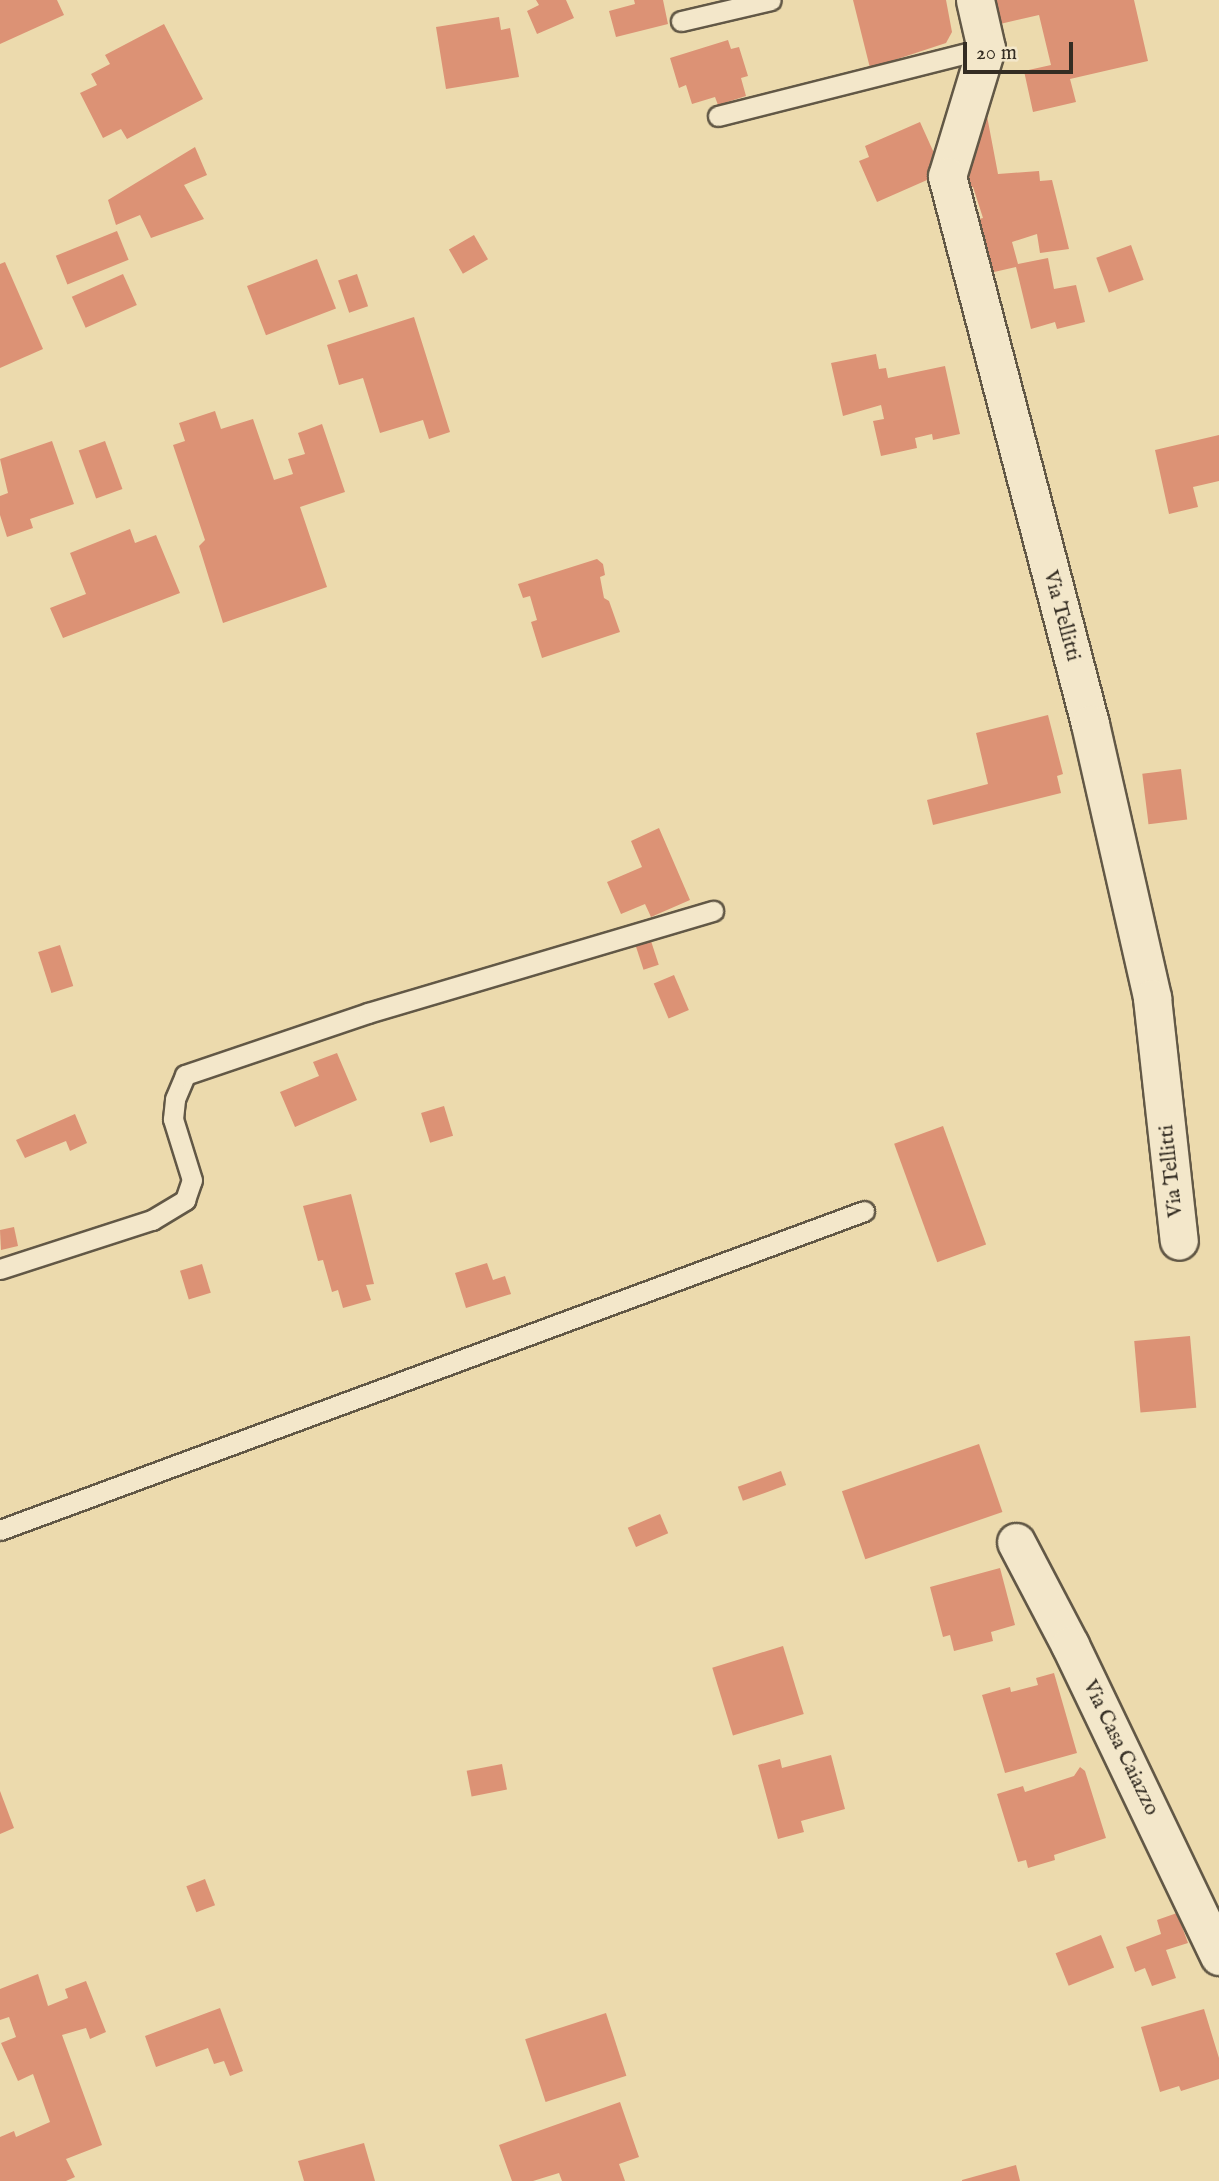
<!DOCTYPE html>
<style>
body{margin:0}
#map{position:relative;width:1219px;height:2181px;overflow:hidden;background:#ecdaad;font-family:"IM FELL English",serif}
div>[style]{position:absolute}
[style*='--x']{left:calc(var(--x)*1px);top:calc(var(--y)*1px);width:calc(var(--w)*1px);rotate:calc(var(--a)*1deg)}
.building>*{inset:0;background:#dc9275;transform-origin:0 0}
.roads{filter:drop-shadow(2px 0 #625846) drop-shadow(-2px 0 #625846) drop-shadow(0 2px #625846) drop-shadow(0 -2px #625846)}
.lane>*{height:19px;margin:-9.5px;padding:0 9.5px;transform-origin:9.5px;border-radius:9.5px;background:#f3e7ca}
.street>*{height:37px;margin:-18.5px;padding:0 18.5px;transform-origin:18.5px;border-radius:18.5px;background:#f3e7ca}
span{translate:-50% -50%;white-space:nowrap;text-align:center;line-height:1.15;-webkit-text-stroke:5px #f3e7ca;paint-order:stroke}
.street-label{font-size:21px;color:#342d23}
.scale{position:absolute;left:963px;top:42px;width:110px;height:32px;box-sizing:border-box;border:4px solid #342d23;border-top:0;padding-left:9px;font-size:21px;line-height:24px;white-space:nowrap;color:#342d23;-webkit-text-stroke:5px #f3e7ca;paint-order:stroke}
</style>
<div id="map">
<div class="building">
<div style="clip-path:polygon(0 0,57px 0,64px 15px,0 44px)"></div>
<div style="clip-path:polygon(536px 0,566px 0,574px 18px,537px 34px,527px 11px,539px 5px)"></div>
<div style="clip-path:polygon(634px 0,663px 0,668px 24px,616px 37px,609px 11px,635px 4px)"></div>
<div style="clip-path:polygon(853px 0,946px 0,952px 32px,946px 43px,870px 68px)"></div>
<div style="clip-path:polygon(996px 0,1134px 0,1148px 61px,1070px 79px,1076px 102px,1033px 112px,1024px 71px,1051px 65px,1039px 15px,1000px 24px)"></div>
<div style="clip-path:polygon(499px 17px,501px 30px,510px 28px,519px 77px,446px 89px,436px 27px)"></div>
<div style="clip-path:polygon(164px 24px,203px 99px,127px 139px,121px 129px,103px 138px,80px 93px,97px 85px,91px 74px,110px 64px,105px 55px)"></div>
<div style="clip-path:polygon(728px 40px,731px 49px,739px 47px,748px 76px,741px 78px,746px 96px,718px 105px,715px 97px,692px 104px,686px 85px,679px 88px,670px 58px)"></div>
<div style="clip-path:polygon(987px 116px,998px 174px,1039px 171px,1040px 181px,1052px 180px,1069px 249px,1040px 253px,1037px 234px,1012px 242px,1018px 264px,1048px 258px,1054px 289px,1076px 285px,1085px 322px,1057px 329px,1055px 322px,1031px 329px,1016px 267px,981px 275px,971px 221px,983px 218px,973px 187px,967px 187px,968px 118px)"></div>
<div style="clip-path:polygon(920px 122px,943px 173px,877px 202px,859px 161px,869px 157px,865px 146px)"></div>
<div style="clip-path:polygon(195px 147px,207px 175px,184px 185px,204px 219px,151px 238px,140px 215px,116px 225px,108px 200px)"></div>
<div style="left:117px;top:231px;width:31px;height:66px;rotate:68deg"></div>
<div style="left:474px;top:235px;width:28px;height:29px;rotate:60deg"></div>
<div style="left:1131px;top:245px;width:37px;height:37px;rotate:70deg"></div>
<div style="left:317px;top:259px;width:53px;height:75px;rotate:69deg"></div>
<div style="clip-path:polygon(5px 262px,43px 349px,0 368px,0 264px)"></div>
<div style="left:123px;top:274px;width:34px;height:56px;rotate:66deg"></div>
<div style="left:357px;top:274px;width:34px;height:20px;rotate:71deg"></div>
<div style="clip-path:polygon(414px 317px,450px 432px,429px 439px,423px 420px,380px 433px,363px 378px,339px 385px,327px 345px)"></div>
<div style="clip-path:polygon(876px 354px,879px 369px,886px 368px,888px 378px,945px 366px,960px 434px,933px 440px,932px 434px,915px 438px,917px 448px,881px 456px,873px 421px,884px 419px,881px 405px,843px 416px,831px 363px)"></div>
<div style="clip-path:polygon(215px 411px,221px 429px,253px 419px,274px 480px,293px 474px,288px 459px,305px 454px,298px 433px,322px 424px,345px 492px,300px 507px,327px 587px,223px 623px,199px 546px,205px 540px,173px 445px,185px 441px,179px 423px)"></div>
<div style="clip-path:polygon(1219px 435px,1219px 481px,1193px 487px,1198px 507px,1169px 514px,1155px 450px)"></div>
<div style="clip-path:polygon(52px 441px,74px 504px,30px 519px,33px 528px,7px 537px,0 515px,0 496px,8px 493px,0 459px)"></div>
<div style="left:105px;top:441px;width:51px;height:28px;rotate:70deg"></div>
<div style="clip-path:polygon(130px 529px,135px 543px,156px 535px,180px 593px,63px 638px,50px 608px,86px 594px,70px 553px)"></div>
<div style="clip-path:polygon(597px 559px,603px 564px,605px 575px,600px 577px,604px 598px,609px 601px,620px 632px,542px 658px,531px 622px,537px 620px,530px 596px,523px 598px,518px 584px)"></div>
<div style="clip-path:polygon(1048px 715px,1063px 774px,1057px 776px,1061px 793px,933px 825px,927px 800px,988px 784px,976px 733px)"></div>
<div style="left:1181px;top:769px;width:51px;height:39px;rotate:83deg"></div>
<div style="clip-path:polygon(659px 828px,690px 900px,651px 917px,645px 904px,621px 914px,607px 882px,642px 867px,631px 841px)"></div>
<div style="left:651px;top:941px;width:25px;height:16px;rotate:72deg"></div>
<div style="left:60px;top:945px;width:43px;height:23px;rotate:72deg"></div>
<div style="left:674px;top:975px;width:38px;height:22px;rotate:67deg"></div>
<div style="clip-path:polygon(337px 1053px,357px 1100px,295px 1127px,280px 1092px,319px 1076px,313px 1062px)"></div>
<div style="left:444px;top:1106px;width:31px;height:24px;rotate:73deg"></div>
<div style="clip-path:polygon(75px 1114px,87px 1143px,70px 1151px,66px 1141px,25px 1158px,16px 1140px)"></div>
<div style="left:943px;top:1126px;width:126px;height:52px;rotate:70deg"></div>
<div style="clip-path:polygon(351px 1194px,374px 1284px,366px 1285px,371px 1300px,343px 1308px,338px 1290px,332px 1292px,323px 1260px,318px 1261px,303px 1206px)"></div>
<div style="clip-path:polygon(14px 1227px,18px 1246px,1px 1250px,0 1230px)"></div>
<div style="clip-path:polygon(487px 1263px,493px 1280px,505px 1276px,511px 1294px,466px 1308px,455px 1273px)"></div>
<div style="left:202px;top:1264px;width:30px;height:23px;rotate:73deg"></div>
<div style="left:1190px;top:1336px;width:72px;height:56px;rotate:85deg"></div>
<div style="left:979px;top:1444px;width:72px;height:145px;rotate:71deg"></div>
<div style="left:781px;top:1471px;width:15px;height:46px;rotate:70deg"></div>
<div style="left:660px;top:1514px;width:21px;height:35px;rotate:67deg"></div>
<div style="clip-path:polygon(1000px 1568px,1015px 1625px,991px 1632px,993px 1641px,954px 1651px,950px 1635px,943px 1637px,930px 1587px)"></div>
<div style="left:783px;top:1646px;width:71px;height:74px;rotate:73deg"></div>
<div style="clip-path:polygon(1054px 1673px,1077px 1753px,1005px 1773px,982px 1695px,1010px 1687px,1011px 1692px,1038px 1685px,1036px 1678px)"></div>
<div style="clip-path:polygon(831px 1755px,845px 1809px,801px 1821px,804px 1832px,778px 1839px,758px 1765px,780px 1759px,782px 1768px)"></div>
<div style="left:502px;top:1764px;width:26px;height:36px;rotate:79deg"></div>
<div style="clip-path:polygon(1080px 1767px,1085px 1771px,1106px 1838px,1054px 1855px,1055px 1860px,1028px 1868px,1026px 1860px,1018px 1862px,997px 1794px,1023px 1786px,1025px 1792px,1074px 1776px)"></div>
<div style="clip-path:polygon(0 1791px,14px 1828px,0 1834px)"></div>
<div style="left:205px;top:1879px;width:28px;height:20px;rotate:69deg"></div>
<div style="clip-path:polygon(1177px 1913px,1188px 1943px,1166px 1950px,1176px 1978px,1152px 1986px,1145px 1968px,1135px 1972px,1126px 1947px,1161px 1934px,1157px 1920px)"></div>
<div style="left:1101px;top:1935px;width:35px;height:49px;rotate:68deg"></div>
<div style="clip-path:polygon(38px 1974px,48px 2006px,68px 1998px,65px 1989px,86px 1981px,106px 2032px,90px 2039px,86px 2028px,62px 2035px,102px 2145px,66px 2159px,75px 2177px,66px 2181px,0 2181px,0 2137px,14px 2131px,16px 2137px,50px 2122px,33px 2074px,18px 2081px,1px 2043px,16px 2037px,9px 2017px,0 2020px,0 1989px)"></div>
<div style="clip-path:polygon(220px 2008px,243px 2071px,230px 2076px,224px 2061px,214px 2064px,208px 2048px,156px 2067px,145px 2036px)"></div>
<div style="clip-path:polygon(1204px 2009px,1219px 2058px,1219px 2079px,1181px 2091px,1179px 2086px,1160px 2092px,1141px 2027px)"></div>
<div style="left:606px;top:2013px;width:66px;height:85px;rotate:72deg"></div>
<div style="clip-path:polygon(620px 2102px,639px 2157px,619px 2164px,625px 2181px,562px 2181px,559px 2173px,533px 2181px,512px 2181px,499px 2145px)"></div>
<div style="clip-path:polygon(364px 2143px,375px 2181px,304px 2181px,298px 2161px)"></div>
<div style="clip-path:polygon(1016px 2165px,1020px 2181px,962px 2181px,962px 2180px)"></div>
</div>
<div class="roads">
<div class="lane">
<div style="--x:681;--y:21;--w:92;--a:-13.1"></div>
<div style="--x:718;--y:116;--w:276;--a:-14.2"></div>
<div style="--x:0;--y:1269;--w:160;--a:-17.9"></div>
<div style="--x:152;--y:1220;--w:39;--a:-31"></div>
<div style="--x:185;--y:1200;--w:21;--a:-71"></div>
<div style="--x:192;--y:1180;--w:64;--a:-107.3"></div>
<div style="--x:173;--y:1119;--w:20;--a:-84"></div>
<div style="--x:175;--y:1099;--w:26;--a:-67"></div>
<div style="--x:185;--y:1075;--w:193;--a:-18.7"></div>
<div style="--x:368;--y:1013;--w:360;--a:-16.5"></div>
<div style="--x:0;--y:1530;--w:921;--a:-20.26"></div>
</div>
<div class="street">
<div style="--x:975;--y:0;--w:49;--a:77.1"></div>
<div style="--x:986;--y:48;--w:134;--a:106.9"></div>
<div style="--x:947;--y:176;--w:566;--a:75.37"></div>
<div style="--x:1090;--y:724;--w:281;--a:77.2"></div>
<div style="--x:1152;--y:998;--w:244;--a:83.7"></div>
<div style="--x:1016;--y:1542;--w:116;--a:62.3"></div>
<div style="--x:1070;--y:1645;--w:345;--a:64.4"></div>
</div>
</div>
<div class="street-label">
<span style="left:1061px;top:616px;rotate:75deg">Via Tellitti</span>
<span style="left:1172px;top:1171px;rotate:-96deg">Via Tellitti</span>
<span style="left:1120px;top:1748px;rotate:64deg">Via Casa Caiazzo</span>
</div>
<div class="scale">20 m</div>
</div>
